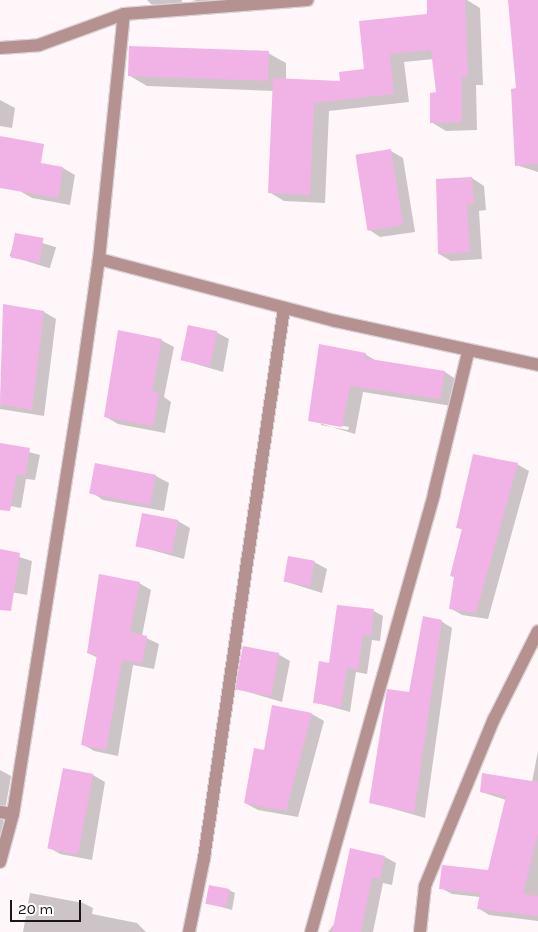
<!DOCTYPE html>
<style>
body{margin:0}
#map{position:relative;width:538px;height:932px;overflow:hidden;background:#fff6f9;font-family:Karla,sans-serif}
div>[style]{position:absolute}
[style*='--x']{left:calc(var(--x)*1px);top:calc(var(--y)*1px);width:calc(var(--w)*1px);rotate:calc(var(--a)*1deg)}
.shadow>*{inset:0;background:#0003;transform-origin:0 0}
.building>*{inset:0;background:#f1b3e6;transform-origin:0 0}
.roads{filter:drop-shadow(1px 0 #dbd2d5) drop-shadow(-1px 0 #dbd2d5) drop-shadow(0 1px #dbd2d5) drop-shadow(0 -1px #dbd2d5)}
.street>*{height:12px;margin:-6px;padding:0 6px;transform-origin:6px;border-radius:6px;background:#b59190}
span{translate:-50% -50%;white-space:nowrap;text-align:center;line-height:1.15;-webkit-text-stroke:4px #fff;paint-order:stroke}
.scale{position:absolute;left:10px;top:900px;width:71px;height:22px;box-sizing:border-box;border:2px solid #1b1718;border-top:0;padding-left:6px;font-size:15px;line-height:18px;white-space:nowrap;color:#1b1718;-webkit-text-stroke:4px #fff;paint-order:stroke}
</style>
<div id="map">
<div class="shadow">
<div style="clip-path:polygon(147px 0,182px 0,180px 9px,158px 11px)"></div>
<div style="clip-path:polygon(192px 0,265px 0,215px 5px)"></div>
<div style="clip-path:polygon(428px 0,467px 0,480px 8px,483px 85px,476px 85px,477px 130px,446px 131px,431px 122px,437px 94px,434px 59px,404px 62px,409px 102px,329px 111px,325px 203px,284px 201px,269px 192px,274px 91px,147px 86px,130px 76px,268px 53px,286px 63px,286px 80px,341px 83px,365px 70px,428px 15px)"></div>
<div style="clip-path:polygon(509px 0,538px 0,538px 172px,516px 165px,517px 90px)"></div>
<div style="clip-path:polygon(0 100px,15px 108px,12px 128px,0 126px)"></div>
<div style="clip-path:polygon(391px 151px,403px 158px,415px 232px,380px 237px,368px 229px)"></div>
<div style="clip-path:polygon(63px 168px,75px 175px,70px 205px,32px 198px,20px 191px)"></div>
<div style="clip-path:polygon(472px 178px,484px 186px,486px 210px,479px 211px,482px 259px,451px 261px,439px 254px)"></div>
<div style="left:16px;top:235px;width:42px;height:22px;rotate:17deg"></div>
<div style="clip-path:polygon(4px 305px,44px 312px,56px 319px,44px 416px,0 409px)"></div>
<div style="clip-path:polygon(216px 332px,229px 339px,223px 372px,182px 360px)"></div>
<div style="clip-path:polygon(161px 340px,174px 347px,164px 397px,171px 402px,165px 433px,118px 424px,106px 417px)"></div>
<div style="clip-path:polygon(evenodd,365px 354px,378px 362px,445px 372px,457px 380px,452px 406px,363px 392px,355px 434px,309px 420px,365px 354px,321px 422px,349px 427px,348px 430px,321px 425px,321px 422px)"></div>
<div style="clip-path:polygon(0 444px,40px 455px,35px 480px,26px 479px,21px 508px,0 504px)"></div>
<div style="clip-path:polygon(96px 464px,156px 476px,169px 483px,164px 511px,103px 500px,91px 492px)"></div>
<div style="clip-path:polygon(517px 464px,529px 471px,488px 619px,462px 615px,450px 608px,463px 530px,457px 527px)"></div>
<div style="clip-path:polygon(178px 521px,190px 528px,184px 559px,137px 546px)"></div>
<div style="clip-path:polygon(0 551px,32px 561px,27px 595px,0 590px)"></div>
<div style="clip-path:polygon(314px 562px,327px 569px,322px 593px,284px 581px)"></div>
<div style="clip-path:polygon(139px 583px,151px 590px,142px 636px,159px 644px,154px 669px,133px 665px,118px 756px,94px 751px,82px 744px,98px 658px,88px 653px)"></div>
<div style="clip-path:polygon(374px 611px,383px 616px,380px 641px,372px 640px,367px 674px,356px 672px,350px 712px,314px 702px,330px 664px)"></div>
<div style="clip-path:polygon(441px 621px,452px 628px,425px 818px,370px 802px)"></div>
<div style="clip-path:polygon(278px 654px,290px 661px,282px 702px,238px 689px)"></div>
<div style="clip-path:polygon(312px 714px,324px 721px,298px 817px,258px 810px,245px 803px,265px 751px)"></div>
<div style="clip-path:polygon(538px 751px,538px 921px,489px 915px,478px 908px,480px 897px,452px 894px,441px 888px,489px 872px,506px 800px,481px 792px,532px 782px)"></div>
<div style="clip-path:polygon(0 770px,11px 776px,0 841px)"></div>
<div style="clip-path:polygon(93px 775px,105px 782px,92px 860px,60px 854px,48px 847px)"></div>
<div style="clip-path:polygon(385px 857px,396px 863px,392px 885px,383px 883px,373px 932px,328px 932px)"></div>
<div style="clip-path:polygon(229px 890px,235px 893px,232px 910px,207px 903px)"></div>
<div style="clip-path:polygon(30px 893px,83px 903px,93px 908px,92px 914px,137px 923px,146px 932px,23px 932px)"></div>
</div>
<div class="building">
<div style="clip-path:polygon(427px 0,465px 0,468px 77px,462px 77px,462px 122px,430px 123px,430px 93px,436px 92px,431px 50px,390px 54px,394px 94px,314px 103px,310px 195px,268px 193px,273px 78px,340px 81px,339px 72px,364px 69px,359px 21px,427px 14px)"></div>
<div style="clip-path:polygon(508px 0,538px 0,538px 164px,515px 166px,511px 89px,516px 88px)"></div>
<div style="left:129px;top:46px;width:140px;height:30px;rotate:2deg"></div>
<div style="clip-path:polygon(0 136px,44px 144px,41px 163px,63px 167px,58px 198px,0 188px)"></div>
<div style="left:391px;top:149px;width:77px;height:36px;rotate:81deg"></div>
<div style="clip-path:polygon(472px 177px,474px 204px,467px 204px,470px 252px,438px 254px,436px 179px)"></div>
<div style="left:15px;top:233px;width:29px;height:25px;rotate:10deg"></div>
<div style="clip-path:polygon(3px 304px,44px 311px,32px 410px,0 404px)"></div>
<div style="left:188px;top:325px;width:30px;height:36px;rotate:12deg"></div>
<div style="clip-path:polygon(118px 330px,162px 339px,152px 392px,159px 393px,153px 426px,104px 417px)"></div>
<div style="clip-path:polygon(319px 344px,366px 353px,364px 358px,445px 371px,440px 399px,350px 386px,342px 427px,308px 421px)"></div>
<div style="clip-path:polygon(0 443px,30px 448px,25px 476px,17px 474px,10px 511px,0 510px)"></div>
<div style="clip-path:polygon(473px 454px,518px 463px,476px 613px,449px 609px,454px 577px,450px 576px,462px 529px,456px 528px)"></div>
<div style="left:95px;top:463px;width:62px;height:31px;rotate:11deg"></div>
<div style="left:142px;top:513px;width:37px;height:34px;rotate:11deg"></div>
<div style="clip-path:polygon(0 549px,20px 553px,11px 611px,0 610px)"></div>
<div style="left:288px;top:556px;width:27px;height:26px;rotate:10deg"></div>
<div style="clip-path:polygon(99px 574px,140px 582px,130px 632px,147px 636px,142px 663px,122px 660px,106px 750px,81px 745px,97px 655px,87px 653px)"></div>
<div style="clip-path:polygon(337px 605px,374px 609px,371px 636px,363px 635px,358px 670px,347px 668px,341px 707px,313px 703px,319px 661px,329px 663px)"></div>
<div style="clip-path:polygon(423px 616px,442px 620px,414px 813px,369px 803px,387px 689px,409px 692px)"></div>
<div style="left:243px;top:646px;width:37px;height:44px;rotate:11deg"></div>
<div style="clip-path:polygon(272px 705px,312px 713px,286px 811px,244px 803px,254px 748px,264px 750px)"></div>
<div style="left:63px;top:768px;width:31px;height:82px;rotate:11deg"></div>
<div style="clip-path:polygon(482px 773px,538px 782px,538px 833px,523px 894px,538px 896px,538px 916px,477px 909px,480px 893px,439px 889px,442px 865px,488px 870px,506px 796px,480px 792px)"></div>
<div style="clip-path:polygon(350px 848px,385px 856px,380px 879px,372px 877px,361px 932px,332px 932px)"></div>
<div style="left:209px;top:885px;width:21px;height:19px;rotate:11deg"></div>
</div>
<div class="roads">
<div class="street">
<div style="--x:0;--y:48;--w:39;--a:-4"></div>
<div style="--x:39;--y:45;--w:90;--a:-20"></div>
<div style="--x:99;--y:259;--w:244;--a:14.7"></div>
<div style="--x:335;--y:321;--w:208;--a:12.2"></div>
<div style="--x:0;--y:812;--w:13;--a:9"></div>
<div style="--x:13;--y:814;--w:441;--a:-81"></div>
<div style="--x:82;--y:378;--w:120;--a:-81.9"></div>
<div style="--x:99;--y:259;--w:246;--a:-84.2"></div>
<div style="--x:124;--y:14;--w:184;--a:-4.4"></div>
<div style="--x:0;--y:862;--w:50;--a:-74.8"></div>
<div style="--x:189;--y:932;--w:76;--a:-78.5"></div>
<div style="--x:204;--y:858;--w:556;--a:-81.72"></div>
<div style="--x:311;--y:932;--w:456;--a:-74.3"></div>
<div style="--x:434;--y:493;--w:145;--a:-76.4"></div>
<div style="--x:420;--y:932;--w:46;--a:-83.8"></div>
<div style="--x:425;--y:886;--w:181;--a:-67.6"></div>
<div style="--x:494;--y:719;--w:98;--a:-63.4"></div>
</div>
</div>
<div class="scale">20 m</div>
</div>
